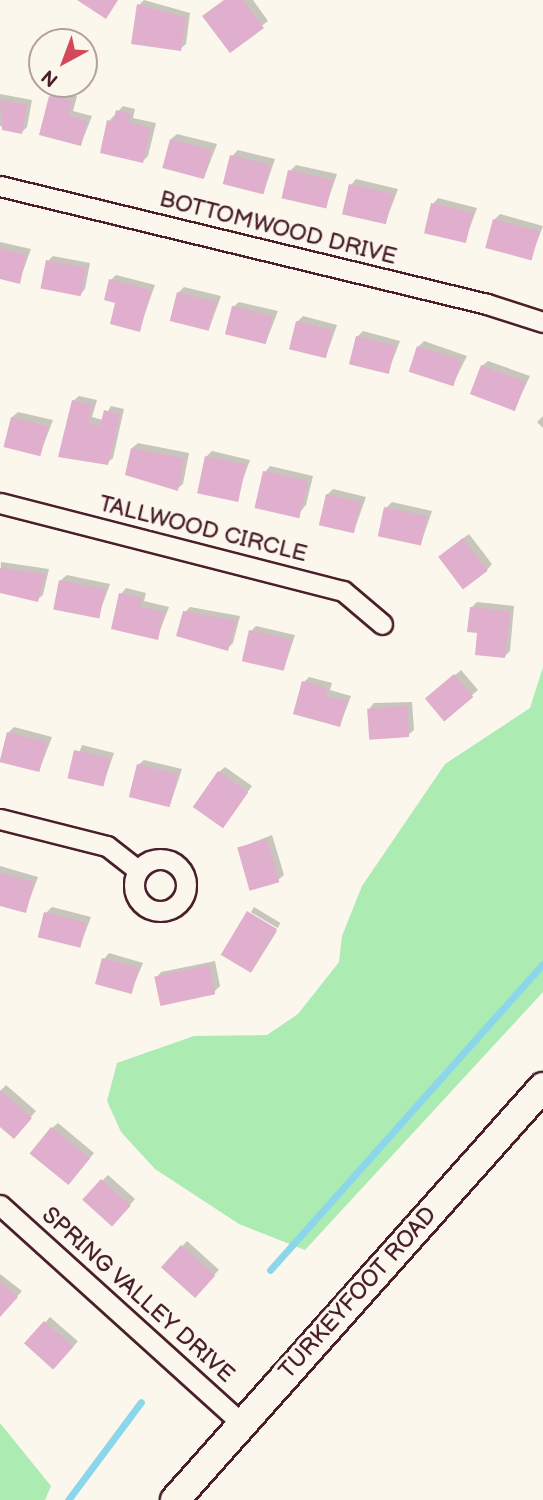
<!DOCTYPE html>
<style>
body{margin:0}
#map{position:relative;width:543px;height:1500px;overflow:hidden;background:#fbf7ec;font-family:"Balsamiq Sans",sans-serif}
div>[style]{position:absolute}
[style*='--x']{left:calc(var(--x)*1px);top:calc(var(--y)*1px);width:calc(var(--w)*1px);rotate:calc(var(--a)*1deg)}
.green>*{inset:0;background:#acebb2}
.shadow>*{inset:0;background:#0003;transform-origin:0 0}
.stream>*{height:7px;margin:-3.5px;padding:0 3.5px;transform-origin:3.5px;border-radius:3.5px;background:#8cd6ec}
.building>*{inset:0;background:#e0afcd;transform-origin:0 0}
.roads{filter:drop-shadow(2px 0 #4a1f2b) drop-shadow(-2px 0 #4a1f2b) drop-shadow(0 2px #4a1f2b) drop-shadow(0 -2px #4a1f2b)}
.minor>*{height:19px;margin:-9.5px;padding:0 9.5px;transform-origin:9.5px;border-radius:9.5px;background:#fbf7ec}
.minor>.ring{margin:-9.5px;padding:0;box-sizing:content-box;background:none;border:19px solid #fbf7ec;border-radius:50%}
.secondary>*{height:28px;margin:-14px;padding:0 14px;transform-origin:14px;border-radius:14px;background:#fbf7ec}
span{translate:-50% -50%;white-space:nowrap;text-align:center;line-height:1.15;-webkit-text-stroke:7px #fbf7ec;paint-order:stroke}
.street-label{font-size:23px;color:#4a1f2b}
.north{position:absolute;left:28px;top:28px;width:70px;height:70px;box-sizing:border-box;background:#fbf7ec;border:2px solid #b4a19f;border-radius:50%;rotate:221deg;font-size:19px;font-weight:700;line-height:28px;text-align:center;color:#4a1f2b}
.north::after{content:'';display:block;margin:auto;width:24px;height:32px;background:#d1495b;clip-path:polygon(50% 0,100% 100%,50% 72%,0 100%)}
</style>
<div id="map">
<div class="green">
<div style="clip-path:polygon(543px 667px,543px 992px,305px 1250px,239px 1224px,155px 1169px,121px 1132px,107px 1101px,117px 1063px,194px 1036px,267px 1035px,298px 1014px,339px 962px,342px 936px,362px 886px,445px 764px,530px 708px)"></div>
<div style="clip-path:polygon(0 1423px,51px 1486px,45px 1500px,0 1500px)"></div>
</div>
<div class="shadow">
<div style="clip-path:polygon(144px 0,190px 13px,186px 44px,180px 49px,139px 5px)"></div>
<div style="clip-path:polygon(224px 0,253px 0,268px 21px,230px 51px)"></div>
<div style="clip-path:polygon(56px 91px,77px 96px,73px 111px,92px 116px,81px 144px,51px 96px)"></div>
<div style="clip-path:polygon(0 94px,32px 100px,27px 127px,22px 132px,0 126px)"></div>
<div style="clip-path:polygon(123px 106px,135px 109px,133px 118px,156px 123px,148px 156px,143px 161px,109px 121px)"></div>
<div style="clip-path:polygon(177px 134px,217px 144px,204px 178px,171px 139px)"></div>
<div style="clip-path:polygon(238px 150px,275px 159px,264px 191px,232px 156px)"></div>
<div style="clip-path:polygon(296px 165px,337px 174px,326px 206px,290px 171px)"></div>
<div style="clip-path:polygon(356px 179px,398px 189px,386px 221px,351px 185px)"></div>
<div style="clip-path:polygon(438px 198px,477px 208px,465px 241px,433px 204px)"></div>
<div style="clip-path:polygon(500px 214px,543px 226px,531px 258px,494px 220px)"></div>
<div style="clip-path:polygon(0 242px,31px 249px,19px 282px,0 277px)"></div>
<div style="clip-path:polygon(53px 256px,90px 263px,85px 289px,80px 295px,48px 261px)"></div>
<div style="clip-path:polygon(116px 275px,155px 285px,139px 330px,117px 301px,111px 280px)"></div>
<div style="clip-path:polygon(184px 287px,221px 296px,209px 329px,178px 293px)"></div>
<div style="clip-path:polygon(239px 302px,278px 311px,266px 342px,233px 307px)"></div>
<div style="clip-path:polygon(303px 316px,337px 325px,326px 356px,297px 322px)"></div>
<div style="clip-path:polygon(363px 331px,400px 341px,388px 372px,357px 337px)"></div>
<div style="clip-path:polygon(424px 341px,467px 356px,453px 384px,418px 347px)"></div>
<div style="clip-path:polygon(488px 361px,530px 376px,515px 408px,482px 366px)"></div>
<div style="clip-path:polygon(79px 396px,97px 400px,92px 417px,103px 420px,111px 406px,124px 409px,113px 458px,107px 463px,73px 401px)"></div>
<div style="clip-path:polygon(18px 412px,53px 420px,40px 454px,12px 417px)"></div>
<div style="clip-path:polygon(543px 416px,543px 428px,537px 422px)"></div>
<div style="clip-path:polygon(138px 443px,189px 453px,183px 484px,177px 489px,132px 448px)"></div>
<div style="clip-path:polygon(212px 451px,250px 460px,237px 496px,199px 491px,207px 456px)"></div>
<div style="clip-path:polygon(270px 466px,313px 476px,306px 505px,301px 511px,265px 472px)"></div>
<div style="clip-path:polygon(333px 489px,366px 497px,354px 531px,327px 495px)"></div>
<div style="clip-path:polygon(392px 502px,432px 511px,421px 543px,386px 508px)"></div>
<div style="clip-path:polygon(469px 534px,492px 564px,487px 570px,445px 552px)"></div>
<div style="clip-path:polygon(1px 562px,49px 569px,43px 595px,37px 600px,0 592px)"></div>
<div style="clip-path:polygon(67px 575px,110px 584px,98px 617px,61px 580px)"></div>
<div style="clip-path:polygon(126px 588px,146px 593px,144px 601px,169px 607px,157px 638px,121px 594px)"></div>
<div style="clip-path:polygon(477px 602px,514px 606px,510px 651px,504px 657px,479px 631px,471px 608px)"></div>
<div style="clip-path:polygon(190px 607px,240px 616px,233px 643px,227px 649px,185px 612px)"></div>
<div style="clip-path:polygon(256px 626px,295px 635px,284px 669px,251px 631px)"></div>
<div style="clip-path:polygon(461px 670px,478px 690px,444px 719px,433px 694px)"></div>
<div style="clip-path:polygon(309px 677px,332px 683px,330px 690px,351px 696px,340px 725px,304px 682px)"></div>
<div style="clip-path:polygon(412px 702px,414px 730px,408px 735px,369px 709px,374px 703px)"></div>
<div style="clip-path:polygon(14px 727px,52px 737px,39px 771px,8px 733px)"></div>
<div style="clip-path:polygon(82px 745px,114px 753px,103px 785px,70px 777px)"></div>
<div style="clip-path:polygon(144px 760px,182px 769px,170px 805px,138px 765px)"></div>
<div style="clip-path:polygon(225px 767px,252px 786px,227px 821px,219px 772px)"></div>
<div style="clip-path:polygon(272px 835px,284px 875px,278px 880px,239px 848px)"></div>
<div style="clip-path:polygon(0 866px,38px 877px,25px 912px,0 905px)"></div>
<div style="clip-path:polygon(52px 907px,91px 917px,80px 946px,46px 913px)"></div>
<div style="left:254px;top:907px;width:31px;height:6px;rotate:31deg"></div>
<div style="clip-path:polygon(247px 914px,277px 931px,252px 971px)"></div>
<div style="clip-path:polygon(109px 953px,143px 963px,131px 992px,104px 959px)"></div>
<div style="clip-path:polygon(215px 961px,220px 986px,214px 992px,156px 978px,161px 972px)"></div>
<div style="clip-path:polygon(6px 1085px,36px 1111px,19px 1131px,0 1125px,0 1091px)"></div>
<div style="clip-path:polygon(58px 1123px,94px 1153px,77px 1174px,52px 1128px)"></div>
<div style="clip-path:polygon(108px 1175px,135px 1199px,118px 1219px,102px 1181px)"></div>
<div style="left:187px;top:1241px;width:43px;height:36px;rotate:42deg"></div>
<div style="clip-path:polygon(0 1274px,22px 1291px,0 1315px)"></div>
<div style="left:50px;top:1317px;width:37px;height:35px;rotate:41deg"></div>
</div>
<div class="stream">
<div style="--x:270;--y:1270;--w:410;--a:-48.3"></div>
<div style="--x:68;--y:1500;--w:122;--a:-53.3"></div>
</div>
<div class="building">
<div style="clip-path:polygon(77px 0,118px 0,106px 19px)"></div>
<div style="clip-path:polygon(224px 0,243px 0,264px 28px,230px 53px,202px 16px)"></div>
<div style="clip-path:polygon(137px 4px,186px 18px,181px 51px,131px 44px)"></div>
<div style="clip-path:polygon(49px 96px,72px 101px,69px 116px,87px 121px,81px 146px,39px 135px)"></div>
<div style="clip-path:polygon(0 100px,27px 105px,22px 134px,2px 130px)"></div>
<div style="clip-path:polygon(116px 110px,131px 114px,129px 123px,151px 128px,143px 163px,100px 153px,107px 120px,113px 122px)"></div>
<div style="left:170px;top:139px;width:43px;height:30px;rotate:15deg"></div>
<div style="left:230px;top:155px;width:42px;height:30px;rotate:14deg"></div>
<div style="left:288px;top:170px;width:46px;height:29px;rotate:13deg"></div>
<div style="left:349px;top:184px;width:45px;height:31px;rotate:13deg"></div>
<div style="left:431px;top:203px;width:43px;height:31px;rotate:13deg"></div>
<div style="left:493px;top:219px;width:48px;height:30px;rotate:15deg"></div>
<div style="clip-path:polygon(0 248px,26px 255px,20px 284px,0 279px)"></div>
<div style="left:46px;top:260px;width:41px;height:29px;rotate:11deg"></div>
<div style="clip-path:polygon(109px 279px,151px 290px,140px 332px,110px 324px,115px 303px,104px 300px)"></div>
<div style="left:177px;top:292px;width:40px;height:30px;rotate:14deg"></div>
<div style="left:232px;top:306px;width:42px;height:29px;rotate:14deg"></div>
<div style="left:296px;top:321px;width:38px;height:29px;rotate:14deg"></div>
<div style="left:356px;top:336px;width:41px;height:29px;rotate:14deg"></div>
<div style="left:417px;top:346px;width:47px;height:27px;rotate:18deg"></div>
<div style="left:481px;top:365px;width:48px;height:31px;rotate:21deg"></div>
<div style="clip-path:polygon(72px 400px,92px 405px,88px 423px,100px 426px,104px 410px,120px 415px,108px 465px,58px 457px)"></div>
<div style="left:11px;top:417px;width:38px;height:31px;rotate:14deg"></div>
<div style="clip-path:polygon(131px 448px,184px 458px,178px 491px,125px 475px)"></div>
<div style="left:205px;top:456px;width:42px;height:38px;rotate:12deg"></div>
<div style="left:263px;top:471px;width:46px;height:38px;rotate:13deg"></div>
<div style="left:326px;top:494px;width:36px;height:32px;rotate:13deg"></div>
<div style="left:384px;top:507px;width:44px;height:30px;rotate:12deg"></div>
<div style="left:463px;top:538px;width:41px;height:31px;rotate:53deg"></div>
<div style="clip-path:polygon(0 568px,45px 574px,38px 602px,0 593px)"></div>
<div style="left:59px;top:580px;width:47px;height:30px;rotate:11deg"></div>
<div style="clip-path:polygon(119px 593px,142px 598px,140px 607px,164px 612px,158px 640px,111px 629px)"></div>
<div style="clip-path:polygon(470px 607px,510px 611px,505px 658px,475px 655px,477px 633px,467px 632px)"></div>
<div style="clip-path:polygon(183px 611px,236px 621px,228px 651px,176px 636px)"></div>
<div style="left:249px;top:630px;width:43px;height:32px;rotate:13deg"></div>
<div style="left:454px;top:674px;width:30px;height:38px;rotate:50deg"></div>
<div style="clip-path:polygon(302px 681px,328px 688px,326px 696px,347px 701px,340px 727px,293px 714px)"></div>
<div style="left:407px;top:706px;width:31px;height:40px;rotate:86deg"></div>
<div style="left:7px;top:732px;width:41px;height:31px;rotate:14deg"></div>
<div style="left:74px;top:750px;width:37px;height:29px;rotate:13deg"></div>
<div style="left:137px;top:764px;width:42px;height:34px;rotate:14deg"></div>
<div style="left:218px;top:771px;width:37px;height:44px;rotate:35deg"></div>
<div style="left:267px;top:839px;width:45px;height:31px;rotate:74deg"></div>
<div style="clip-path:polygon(0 873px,34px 882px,26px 913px,0 906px)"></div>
<div style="left:247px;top:911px;width:35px;height:51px;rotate:31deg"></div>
<div style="left:44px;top:912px;width:44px;height:26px;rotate:14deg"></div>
<div style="left:102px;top:958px;width:38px;height:27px;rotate:15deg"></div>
<div style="left:209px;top:965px;width:30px;height:56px;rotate:78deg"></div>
<div style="clip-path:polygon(0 1090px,32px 1118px,14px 1139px,0 1127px)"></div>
<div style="left:51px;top:1127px;width:50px;height:34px;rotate:39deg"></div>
<div style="left:101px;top:1179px;width:40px;height:28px;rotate:42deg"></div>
<div style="left:181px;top:1245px;width:46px;height:30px;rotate:42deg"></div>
<div style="clip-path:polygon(0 1282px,18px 1297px,0 1317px)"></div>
<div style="left:44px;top:1321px;width:39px;height:30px;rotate:42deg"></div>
</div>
<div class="roads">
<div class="minor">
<div style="--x:0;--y:186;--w:501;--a:13.62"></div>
<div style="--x:487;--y:304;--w:59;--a:17.8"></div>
<div style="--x:0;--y:503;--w:354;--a:14.4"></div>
<div style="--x:343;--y:591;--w:51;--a:40.2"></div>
<div style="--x:0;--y:819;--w:110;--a:14.2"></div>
<div style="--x:107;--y:846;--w:39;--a:38"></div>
<div class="ring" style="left:134px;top:859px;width:33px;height:33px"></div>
<div style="--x:0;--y:1205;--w:325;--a:42.1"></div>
</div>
<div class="secondary">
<div style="--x:175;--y:1500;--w:553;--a:-48.3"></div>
</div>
</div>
<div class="street-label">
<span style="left:278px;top:228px;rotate:14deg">BOTTOMWOOD DRIVE</span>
<span style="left:203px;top:529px;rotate:14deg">TALLWOOD CIRCLE</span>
<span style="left:358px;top:1293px;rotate:-48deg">TURKEYFOOT ROAD</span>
<span style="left:138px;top:1295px;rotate:42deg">SPRING VALLEY DRIVE</span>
</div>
<div class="north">N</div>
</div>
